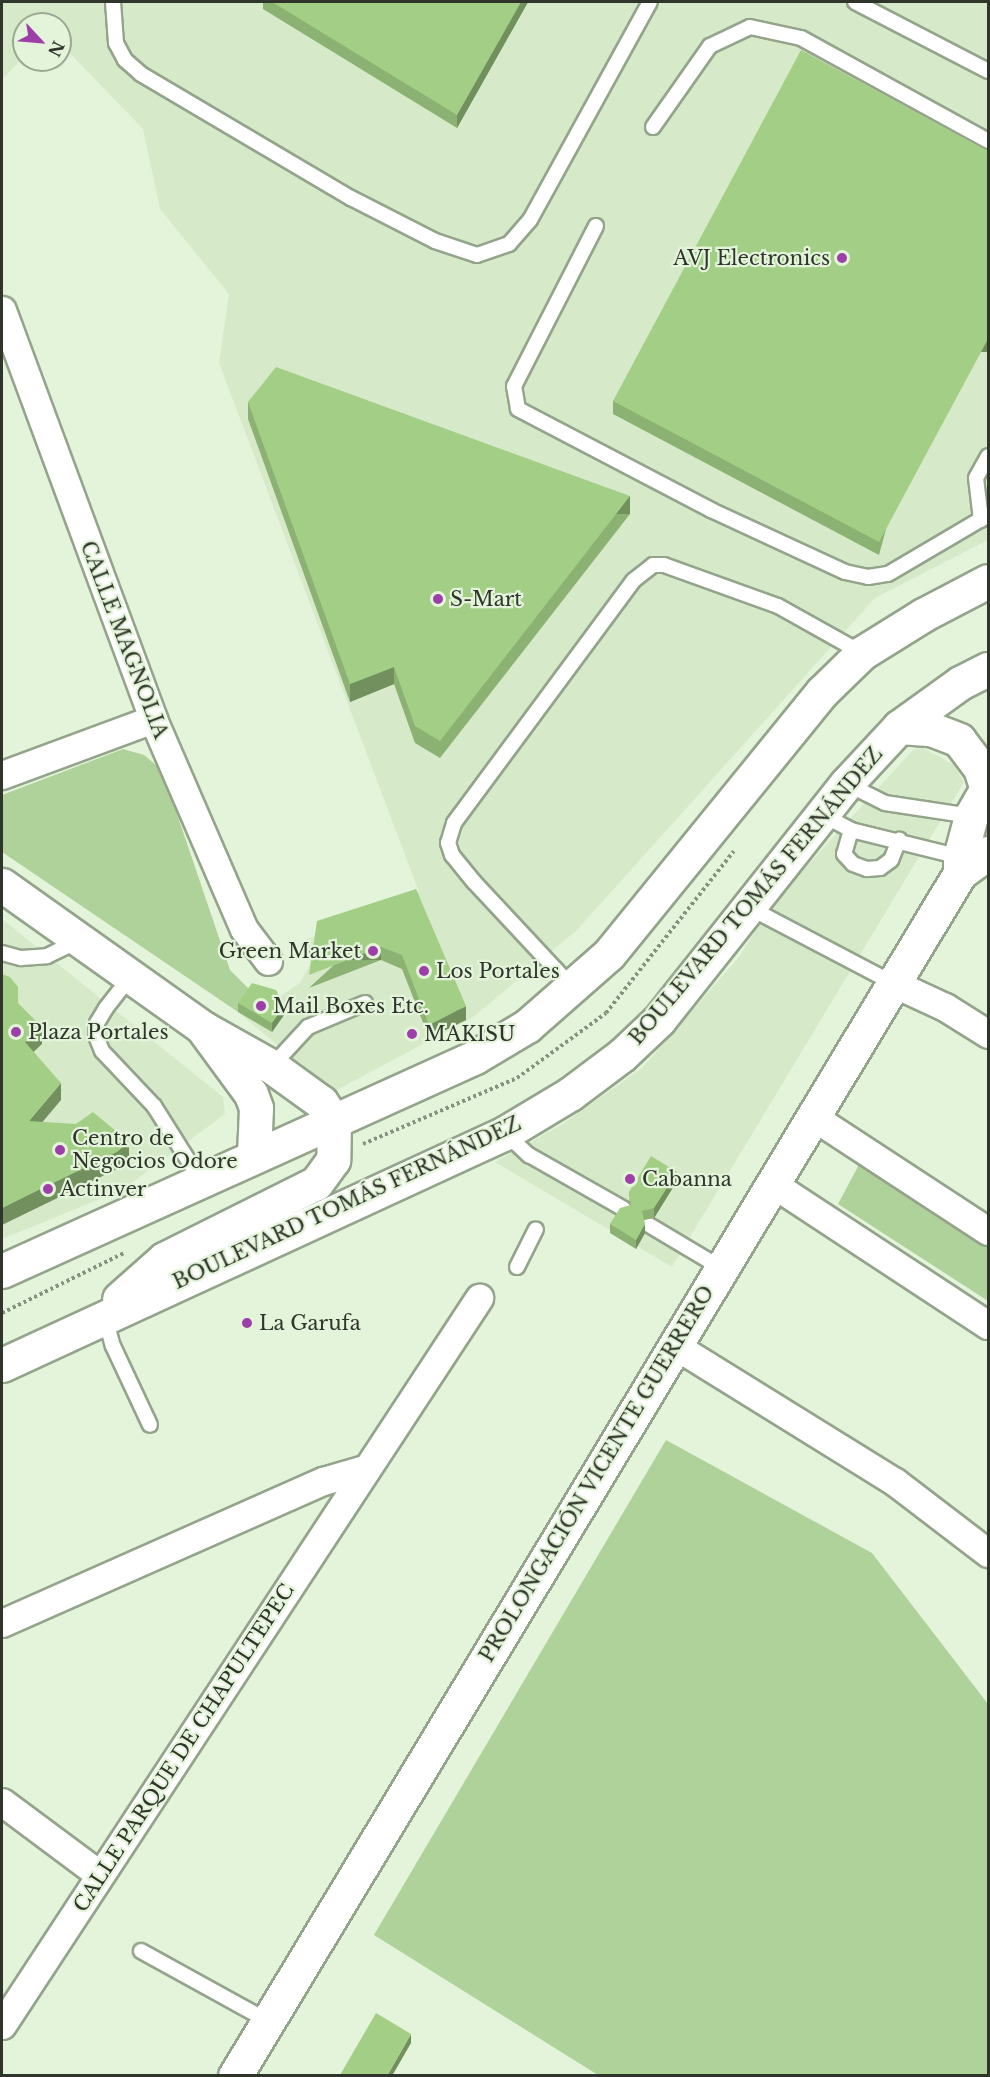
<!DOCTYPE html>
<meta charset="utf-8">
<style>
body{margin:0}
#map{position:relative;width:990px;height:2077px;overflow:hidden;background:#e4f4da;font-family:"Libre Baskerville",serif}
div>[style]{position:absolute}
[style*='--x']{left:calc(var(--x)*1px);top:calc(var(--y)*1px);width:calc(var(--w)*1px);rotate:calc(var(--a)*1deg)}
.built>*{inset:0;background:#d6eaca}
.green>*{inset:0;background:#afd29a}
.path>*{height:4px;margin-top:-2px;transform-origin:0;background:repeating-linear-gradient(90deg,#869180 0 3px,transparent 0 6px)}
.roads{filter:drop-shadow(2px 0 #94a48b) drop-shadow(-2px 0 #94a48b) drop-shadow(0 2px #94a48b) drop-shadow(0 -2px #94a48b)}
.lane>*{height:14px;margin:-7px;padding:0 7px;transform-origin:7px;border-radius:7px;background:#fff}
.street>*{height:27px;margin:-13.5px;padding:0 13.5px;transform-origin:13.5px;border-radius:13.5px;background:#fff}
.secondary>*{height:33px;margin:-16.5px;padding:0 16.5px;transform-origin:16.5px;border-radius:16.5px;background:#fff}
.wall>*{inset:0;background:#8bb173}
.shaded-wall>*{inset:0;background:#71905e;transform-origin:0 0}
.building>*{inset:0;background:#a2ce86}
.dots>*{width:16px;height:16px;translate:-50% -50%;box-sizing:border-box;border:3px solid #e4f4da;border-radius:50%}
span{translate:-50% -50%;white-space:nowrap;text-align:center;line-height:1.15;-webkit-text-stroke:4.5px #e4f4da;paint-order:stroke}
.poi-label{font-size:20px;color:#2f352b}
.right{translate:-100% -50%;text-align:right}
.left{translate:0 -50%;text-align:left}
.street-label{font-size:20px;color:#2f352b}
.frame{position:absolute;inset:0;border:3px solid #2f352b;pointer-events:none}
.north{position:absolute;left:12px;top:12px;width:60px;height:60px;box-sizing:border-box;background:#e4f4da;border:2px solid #9ca894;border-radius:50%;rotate:116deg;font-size:16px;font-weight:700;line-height:24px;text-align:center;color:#2f352b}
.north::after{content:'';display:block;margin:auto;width:21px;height:27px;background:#9d3fa8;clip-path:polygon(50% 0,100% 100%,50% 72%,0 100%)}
</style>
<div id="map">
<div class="built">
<div style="clip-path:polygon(2px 2px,988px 2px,988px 540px,875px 598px,577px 930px,472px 1018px,333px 1092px,238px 1012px,252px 992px,276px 999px,300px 983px,310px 964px,309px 950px,303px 941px,419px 892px,219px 363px,229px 294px,160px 209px,143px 129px,60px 43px,60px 24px,24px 24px,24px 56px,2px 80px)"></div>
<div style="clip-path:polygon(923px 748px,953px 764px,964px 782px,672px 1267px,495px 1162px,561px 1125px,642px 1068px,739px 957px,773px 903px,913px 750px)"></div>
<div style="clip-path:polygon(2px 919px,223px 1097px,225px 1114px,122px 1190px,2px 1239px)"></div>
</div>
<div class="green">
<div style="clip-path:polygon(123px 749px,144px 755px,162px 770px,230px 970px,252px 992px,238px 1012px,2px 852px,2px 795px)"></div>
<div style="clip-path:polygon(863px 1157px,988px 1239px,988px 1301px,838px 1204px)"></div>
<div style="clip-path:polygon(666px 1440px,872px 1553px,988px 1704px,988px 2075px,598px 2075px,374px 1935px)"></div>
</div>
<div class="path">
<div style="--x:363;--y:1144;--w:168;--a:-23.2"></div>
<div style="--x:517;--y:1078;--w:110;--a:-36.1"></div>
<div style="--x:606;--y:1013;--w:206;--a:-51.7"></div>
<div style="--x:2;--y:1313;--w:136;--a:-26.2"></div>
</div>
<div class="roads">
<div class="lane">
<div style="--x:113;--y:2;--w:41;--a:85.8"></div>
<div style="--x:116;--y:43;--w:19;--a:62"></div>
<div style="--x:125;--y:60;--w:21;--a:41"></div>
<div style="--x:141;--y:74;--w:244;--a:30.6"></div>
<div style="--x:351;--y:198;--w:94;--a:27.1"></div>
<div style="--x:435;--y:241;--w:44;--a:18.4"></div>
<div style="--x:477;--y:255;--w:34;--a:-19"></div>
<div style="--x:509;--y:244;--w:32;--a:-49"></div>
<div style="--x:530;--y:220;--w:249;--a:-61.2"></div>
<div style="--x:855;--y:2;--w:150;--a:27.4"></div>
<div style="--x:653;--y:127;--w:99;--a:-54.9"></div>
<div style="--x:710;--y:46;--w:44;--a:-25.4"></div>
<div style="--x:750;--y:27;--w:52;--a:12.2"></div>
<div style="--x:801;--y:38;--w:213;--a:28.8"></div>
<div style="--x:596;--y:226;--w:180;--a:117.1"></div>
<div style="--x:514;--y:386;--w:23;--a:80"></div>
<div style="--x:518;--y:409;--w:218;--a:27.6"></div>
<div style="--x:711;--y:510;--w:148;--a:24.8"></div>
<div style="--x:845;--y:572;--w:24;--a:12"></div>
<div style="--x:868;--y:577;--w:20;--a:-9"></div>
<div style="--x:888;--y:574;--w:116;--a:-30.5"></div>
<div style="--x:981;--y:520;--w:42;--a:-96.8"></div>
<div style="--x:976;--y:478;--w:25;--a:-61"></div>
<div style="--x:847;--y:784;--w:42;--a:26.6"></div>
<div style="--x:885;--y:803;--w:87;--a:8.6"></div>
<div style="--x:823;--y:815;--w:32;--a:28"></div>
<div style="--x:851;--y:830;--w:112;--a:13.9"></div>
<div style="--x:851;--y:830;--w:25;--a:106"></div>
<div style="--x:844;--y:854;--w:13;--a:48"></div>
<div style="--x:853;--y:864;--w:15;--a:20"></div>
<div style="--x:867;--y:869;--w:13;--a:-4"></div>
<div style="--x:880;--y:868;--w:14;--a:-36"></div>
<div style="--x:891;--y:860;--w:22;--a:-68"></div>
<div style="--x:750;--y:908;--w:161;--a:27.7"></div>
<div style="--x:2;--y:953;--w:20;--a:15"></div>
<div style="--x:21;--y:958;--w:26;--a:-4"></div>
<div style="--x:47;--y:956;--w:34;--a:-26"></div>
<div style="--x:131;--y:976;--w:41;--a:128"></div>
<div style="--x:106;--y:1008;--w:17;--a:121"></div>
<div style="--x:97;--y:1023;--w:13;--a:94"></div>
<div style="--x:96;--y:1036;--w:16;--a:68"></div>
<div style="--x:102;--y:1051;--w:76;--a:46.6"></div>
<div style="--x:154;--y:1106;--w:86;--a:57.8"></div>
<div style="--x:573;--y:988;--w:145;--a:-133"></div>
<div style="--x:474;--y:882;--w:35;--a:-129"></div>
<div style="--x:452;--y:855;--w:13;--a:-108"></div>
<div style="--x:448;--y:843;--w:21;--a:-73"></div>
<div style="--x:454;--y:823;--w:302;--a:-53.5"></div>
<div style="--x:634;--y:580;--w:24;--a:-38"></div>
<div style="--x:653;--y:565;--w:11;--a:0"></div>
<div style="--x:664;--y:565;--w:121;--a:19.8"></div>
<div style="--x:778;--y:606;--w:96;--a:29.2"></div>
<div style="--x:272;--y:1066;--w:53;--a:-47.3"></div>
<div style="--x:308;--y:1027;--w:62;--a:-22.8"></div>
<div style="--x:505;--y:1133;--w:33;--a:43"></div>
<div style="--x:529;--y:1155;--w:109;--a:29.6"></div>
<div style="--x:649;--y:1225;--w:84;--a:30.8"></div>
<div style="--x:517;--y:1267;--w:42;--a:-63.4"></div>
<div style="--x:105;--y:1317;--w:30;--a:75"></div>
<div style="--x:113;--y:1346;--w:87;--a:64.9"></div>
<div style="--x:141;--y:1951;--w:145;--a:28.9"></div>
</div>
<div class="street">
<div style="--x:2;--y:310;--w:436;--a:69.7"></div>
<div style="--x:153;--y:719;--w:229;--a:66.6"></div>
<div style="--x:244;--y:929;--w:40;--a:53"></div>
<div style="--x:2;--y:775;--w:161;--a:-20.3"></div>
<div style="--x:893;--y:983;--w:57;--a:24.8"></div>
<div style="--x:945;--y:1007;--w:51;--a:32.1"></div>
<div style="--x:812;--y:1116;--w:210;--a:33.2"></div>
<div style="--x:773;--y:1184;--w:257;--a:33.3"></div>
<div style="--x:674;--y:1345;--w:260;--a:31.8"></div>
<div style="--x:895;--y:1482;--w:117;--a:37.4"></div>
<div style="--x:2;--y:1623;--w:351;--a:-23.9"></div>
<div style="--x:323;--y:1481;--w:43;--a:-16.3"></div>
<div style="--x:2;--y:1802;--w:122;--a:36.7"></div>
<div style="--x:2;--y:2025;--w:870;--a:-56.73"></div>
</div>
<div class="secondary">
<div style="--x:899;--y:727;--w:32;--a:4"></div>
<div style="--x:931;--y:729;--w:30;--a:21"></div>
<div style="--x:959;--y:740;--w:35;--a:53"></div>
<div style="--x:980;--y:768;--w:22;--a:72"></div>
<div style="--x:960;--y:873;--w:16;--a:-90"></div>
<div style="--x:960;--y:857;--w:42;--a:-75"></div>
<div style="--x:971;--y:816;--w:34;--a:-60"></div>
<div style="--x:2;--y:885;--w:247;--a:35.4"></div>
<div style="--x:203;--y:1028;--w:78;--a:29.2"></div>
<div style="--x:271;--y:1066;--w:62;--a:35.8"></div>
<div style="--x:321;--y:1102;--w:23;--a:56"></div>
<div style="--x:334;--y:1121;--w:39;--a:91"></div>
<div style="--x:333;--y:1160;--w:29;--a:126"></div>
<div style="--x:316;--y:1183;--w:170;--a:153.4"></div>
<div style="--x:164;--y:1259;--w:60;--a:138.4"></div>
<div style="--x:204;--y:1030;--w:79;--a:53.7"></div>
<div style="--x:251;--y:1094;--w:15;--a:70"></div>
<div style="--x:256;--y:1108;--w:46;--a:92.5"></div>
<div style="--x:2;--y:1271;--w:519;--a:-24.34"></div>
<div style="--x:475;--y:1057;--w:61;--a:-30.8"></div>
<div style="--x:527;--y:1026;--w:109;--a:-41.3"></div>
<div style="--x:609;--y:954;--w:338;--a:-50.9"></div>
<div style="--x:822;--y:692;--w:56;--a:-44.3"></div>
<div style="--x:862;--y:653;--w:72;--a:-31.9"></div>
<div style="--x:923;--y:615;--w:73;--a:-27.6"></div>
<div style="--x:2;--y:1365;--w:554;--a:-24.76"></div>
<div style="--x:505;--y:1133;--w:76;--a:-31"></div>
<div style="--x:570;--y:1094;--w:65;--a:-36.9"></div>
<div style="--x:622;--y:1055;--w:51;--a:-43.4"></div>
<div style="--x:659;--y:1020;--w:301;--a:-51.6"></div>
<div style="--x:846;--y:784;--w:78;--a:-47.1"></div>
<div style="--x:899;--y:727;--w:75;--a:-35.8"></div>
<div style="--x:960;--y:683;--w:31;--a:-27"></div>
<div style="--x:235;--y:2076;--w:1405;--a:-58.92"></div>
<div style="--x:960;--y:873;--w:34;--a:-36"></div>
</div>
</div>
<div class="wall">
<div style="clip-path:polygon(263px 2px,528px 2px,457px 128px,263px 9px)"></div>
<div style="clip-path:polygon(988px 151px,879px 555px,613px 414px,613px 401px)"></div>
<div style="clip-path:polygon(248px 402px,630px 514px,440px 758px,415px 743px,394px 684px,350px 702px,248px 419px)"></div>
<div style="clip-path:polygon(416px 889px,466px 1020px,429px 1038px,402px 969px,381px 960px,309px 988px)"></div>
<div style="clip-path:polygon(238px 1003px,284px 1015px,272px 1032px,238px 1012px)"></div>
<div style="clip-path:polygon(677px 1181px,654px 1218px,644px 1220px,645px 1233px,636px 1249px,610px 1233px,610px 1224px,630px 1205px,629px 1192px)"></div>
</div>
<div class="shaded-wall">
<div style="clip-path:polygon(521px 2px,528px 2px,457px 128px,457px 115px)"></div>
<div style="left:988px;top:339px;width:13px;height:230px;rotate:90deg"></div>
<div style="left:630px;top:496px;width:18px;height:310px;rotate:90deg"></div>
<div style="clip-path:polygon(394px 667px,394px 684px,350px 702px,350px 684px)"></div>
<div style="left:381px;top:947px;width:13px;height:77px;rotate:90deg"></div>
<div style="clip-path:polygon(284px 1006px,284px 1015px,272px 1032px,272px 1023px)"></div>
<div style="clip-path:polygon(466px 1006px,466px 1020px,429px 1038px,429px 1025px)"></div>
<div style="clip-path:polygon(42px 1027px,42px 1044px,25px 1060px,25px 1042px)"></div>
<div style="clip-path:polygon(61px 1083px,61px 1100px,29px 1138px,29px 1121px)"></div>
<div style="clip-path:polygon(129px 1142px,129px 1160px,117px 1169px,2px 1225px,2px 1208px)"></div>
<div style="clip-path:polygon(677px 1172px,677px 1181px,654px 1218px,654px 1208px)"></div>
<div style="clip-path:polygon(645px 1224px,645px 1233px,636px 1249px,636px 1240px)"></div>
<div style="clip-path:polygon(411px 2034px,411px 2043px,392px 2076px,387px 2076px)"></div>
</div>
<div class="building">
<div style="clip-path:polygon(272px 2px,521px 2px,457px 115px)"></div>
<div style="clip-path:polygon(801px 50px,988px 151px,988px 339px,879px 542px,613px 401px)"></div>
<div style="clip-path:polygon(276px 367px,630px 496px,440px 741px,415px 726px,394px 667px,350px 684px,248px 402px)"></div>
<div style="clip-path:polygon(416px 889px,466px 1006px,429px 1025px,402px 955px,381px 947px,309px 975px,317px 921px)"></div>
<div style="clip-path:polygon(2px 974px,10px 977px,18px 987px,18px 1003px,42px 1027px,25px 1042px,61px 1083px,29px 1121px,76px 1124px,93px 1112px,129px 1142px,117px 1152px,2px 1208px)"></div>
<div style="clip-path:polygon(252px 983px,276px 990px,284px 1006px,272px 1023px,238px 1003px)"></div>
<div style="clip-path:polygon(651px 1156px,677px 1172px,654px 1208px,642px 1211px,645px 1224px,636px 1240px,610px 1224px,620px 1208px,631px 1205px,629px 1192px)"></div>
<div style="clip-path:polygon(376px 2013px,411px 2034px,387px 2076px,340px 2076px,340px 2075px)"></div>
</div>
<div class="dots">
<div style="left:842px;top:258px;background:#9d3fa8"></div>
<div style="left:438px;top:599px;background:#9d3fa8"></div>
<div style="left:373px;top:951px;background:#9d3fa8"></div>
<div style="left:424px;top:971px;background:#9d3fa8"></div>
<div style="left:261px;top:1006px;background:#9d3fa8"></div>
<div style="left:16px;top:1032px;background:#9d3fa8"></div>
<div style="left:412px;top:1034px;background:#9d3fa8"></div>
<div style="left:60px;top:1150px;background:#9d3fa8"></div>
<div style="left:630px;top:1179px;background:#9d3fa8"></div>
<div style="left:48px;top:1189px;background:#9d3fa8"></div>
<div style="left:247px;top:1323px;background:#9d3fa8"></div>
</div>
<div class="poi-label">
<span class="right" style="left:830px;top:258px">AVJ Electronics</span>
<span class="left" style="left:450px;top:599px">S-Mart</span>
<span class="right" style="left:361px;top:951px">Green Market</span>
<span class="left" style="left:436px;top:971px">Los Portales</span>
<span class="left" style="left:273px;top:1006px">Mail Boxes Etc.</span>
<span class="left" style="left:28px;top:1032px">Plaza Portales</span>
<span class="left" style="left:424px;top:1034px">MAKISU</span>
<span class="left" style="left:72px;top:1150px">Centro de<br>Negocios Odore</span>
<span class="left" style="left:642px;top:1179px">Cabanna</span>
<span class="left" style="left:60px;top:1189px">Actinver</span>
<span class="left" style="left:259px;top:1323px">La Garufa</span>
</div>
<div class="street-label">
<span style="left:124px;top:640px;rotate:69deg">CALLE MAGNOLIA</span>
<span style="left:756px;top:896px;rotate:-50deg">BOULEVARD TOMÁS FERNÁNDEZ</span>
<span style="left:347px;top:1203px;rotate:-25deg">BOULEVARD TOMÁS FERNÁNDEZ</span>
<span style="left:597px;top:1474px;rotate:-59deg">PROLONGACIÓN VICENTE GUERRERO</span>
<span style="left:184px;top:1748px;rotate:-57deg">CALLE PARQUE DE CHAPULTEPEC</span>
</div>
<div class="frame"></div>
<div class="north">N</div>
</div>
